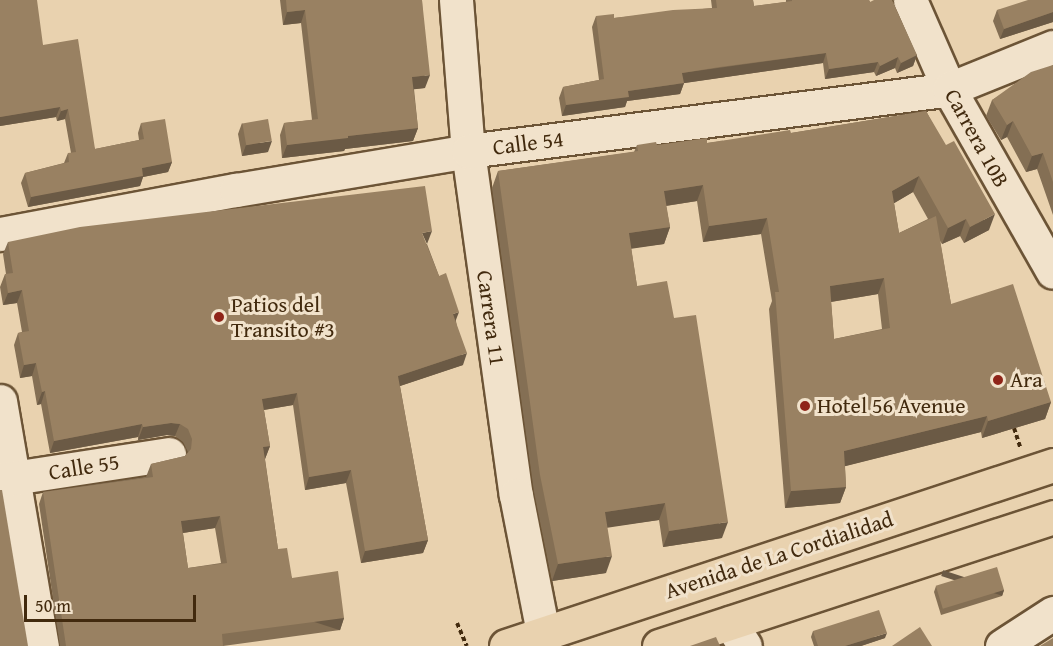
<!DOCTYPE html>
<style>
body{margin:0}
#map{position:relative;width:1053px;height:646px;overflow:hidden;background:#e9d2af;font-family:"Gentium Book Plus",serif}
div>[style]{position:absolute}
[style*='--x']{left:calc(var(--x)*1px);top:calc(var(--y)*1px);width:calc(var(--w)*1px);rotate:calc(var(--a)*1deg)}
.path>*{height:4px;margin-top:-2px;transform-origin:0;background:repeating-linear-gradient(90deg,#422a0e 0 4.5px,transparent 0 7.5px)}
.roads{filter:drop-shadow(2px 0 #6c5436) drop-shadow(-2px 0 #6c5436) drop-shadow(0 2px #6c5436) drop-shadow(0 -2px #6c5436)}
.minor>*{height:33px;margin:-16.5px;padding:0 16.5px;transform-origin:16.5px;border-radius:16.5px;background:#f1e2cb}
.major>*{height:33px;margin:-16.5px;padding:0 16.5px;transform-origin:16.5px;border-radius:16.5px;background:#e9d2af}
.wall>*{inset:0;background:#846f54}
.shaded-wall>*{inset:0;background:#6b5a45;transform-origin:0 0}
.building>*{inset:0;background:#998162;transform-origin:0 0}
.dots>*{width:16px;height:16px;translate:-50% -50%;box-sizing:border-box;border:3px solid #f1e2cb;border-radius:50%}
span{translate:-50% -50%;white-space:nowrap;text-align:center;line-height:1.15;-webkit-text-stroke:6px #f1e2cb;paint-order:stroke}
.street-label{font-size:22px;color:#422a0e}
.poi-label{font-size:22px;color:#422a0e}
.left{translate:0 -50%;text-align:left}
.scale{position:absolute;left:24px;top:595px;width:172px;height:27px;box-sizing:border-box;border:3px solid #422a0e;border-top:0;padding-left:8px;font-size:18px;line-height:21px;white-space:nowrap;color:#422a0e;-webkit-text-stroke:4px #f1e2cb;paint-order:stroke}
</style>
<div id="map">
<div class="path">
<div style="--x:1014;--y:428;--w:20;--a:72"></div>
<div style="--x:457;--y:623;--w:25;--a:67"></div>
</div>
<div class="roads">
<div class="minor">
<div style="--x:456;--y:0;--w:151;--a:85.5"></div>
<div style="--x:468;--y:151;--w:347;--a:82.1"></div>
<div style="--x:516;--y:495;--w:141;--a:78.9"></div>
<div style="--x:910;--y:0;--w:97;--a:66.3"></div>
<div style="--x:949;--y:89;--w:210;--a:60.4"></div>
<div style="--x:0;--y:234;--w:240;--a:-10.6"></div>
<div style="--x:236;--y:190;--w:235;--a:-9.5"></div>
<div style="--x:468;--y:151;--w:485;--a:-7.3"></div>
<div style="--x:949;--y:89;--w:112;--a:-22"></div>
<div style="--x:0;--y:401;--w:249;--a:80.3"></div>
<div style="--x:0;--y:480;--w:171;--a:-8.7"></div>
<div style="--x:730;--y:623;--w:27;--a:57"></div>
<div style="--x:1002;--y:646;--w:61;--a:-32.9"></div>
</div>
<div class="major">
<div style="--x:506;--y:646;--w:576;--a:-18.31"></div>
<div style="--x:659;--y:646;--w:415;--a:-18.1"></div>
</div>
</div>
<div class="wall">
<div style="clip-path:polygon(0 0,43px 45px,95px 149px,139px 140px,138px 133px,141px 123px,172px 162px,168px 172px,143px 177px,140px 186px,28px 207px,21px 183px,25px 173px,64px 163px,68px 153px,71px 153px,65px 119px,57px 121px,56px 117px,0 126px)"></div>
<div style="clip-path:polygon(280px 0,422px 0,425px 88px,414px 89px,418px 128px,413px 141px,345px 149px,344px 151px,282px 158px,280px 135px,284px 123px,312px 120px,301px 23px,283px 25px)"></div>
<div style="clip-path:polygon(711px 0,753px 0,754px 6px,786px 2px,786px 0,869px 0,870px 2px,917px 55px,913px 66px,897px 73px,895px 68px,876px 76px,874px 72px,825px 79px,823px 63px,684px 83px,680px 94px,627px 101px,625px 107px,562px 116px,559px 98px,563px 87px,599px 80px,592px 27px,596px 16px,614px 18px,712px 8px)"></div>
<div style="clip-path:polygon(1053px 0,1053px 22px,1000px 39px,993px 21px,997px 10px)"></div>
<div style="clip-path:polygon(1053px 65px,1053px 215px,1037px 169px,1026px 172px,1007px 137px,1001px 140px,986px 116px,992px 100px)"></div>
<div style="clip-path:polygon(evenodd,926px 111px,989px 230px,964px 243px,960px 236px,942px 244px,940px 241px,951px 304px,1051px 402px,1045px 419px,982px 438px,981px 432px,845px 466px,846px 487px,840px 503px,785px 508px,769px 309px,772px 301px,761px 234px,703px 242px,697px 201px,666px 206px,670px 227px,664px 244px,631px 248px,637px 286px,674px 318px,722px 538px,663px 547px,659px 520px,607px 527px,606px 573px,552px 581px,534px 492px,492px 188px,498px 171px,634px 152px,637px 145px,657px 145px,707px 143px,791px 133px,926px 111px,913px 192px,928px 219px,899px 233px,894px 203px,913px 192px,926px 111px,878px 294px,882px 329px,834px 339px,831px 302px,878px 294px)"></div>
<div style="clip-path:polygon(242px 123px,268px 152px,242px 156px,238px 134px)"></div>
<div style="clip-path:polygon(evenodd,8px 242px,427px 244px,456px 321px,463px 365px,400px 386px,428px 540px,423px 553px,361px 563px,346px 483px,305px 490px,293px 405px,264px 410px,270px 446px,265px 459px,278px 549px,292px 578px,344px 618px,340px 630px,223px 646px,60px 646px,39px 504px,43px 492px,146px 477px,151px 464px,185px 456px,188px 452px,183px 442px,175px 436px,167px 435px,138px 440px,138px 437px,50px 453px,41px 404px,37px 405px,32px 376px,20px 378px,14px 345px,18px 333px,22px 332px,17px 303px,3px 305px,0 287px,5px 274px,6px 274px,3px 254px,8px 242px,215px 528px,221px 563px,188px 568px,183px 533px,215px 528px)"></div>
<div style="clip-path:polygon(936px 586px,1004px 590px,1002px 596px,941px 615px,934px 592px)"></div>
<div style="clip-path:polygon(813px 631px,885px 638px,861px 646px,814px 646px,811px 637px)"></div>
</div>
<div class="shaded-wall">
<div style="clip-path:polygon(305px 10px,301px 23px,283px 25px,287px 12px)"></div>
<div style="clip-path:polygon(1053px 12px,1053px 22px,1000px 39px,1004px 29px)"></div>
<div style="clip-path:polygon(826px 53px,823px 63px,678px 84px,682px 73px)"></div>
<div style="clip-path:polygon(917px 55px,913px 66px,897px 73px,901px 63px)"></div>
<div style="clip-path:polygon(898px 57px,895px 68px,876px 76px,880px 66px)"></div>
<div style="clip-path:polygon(878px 62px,874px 72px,825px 79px,829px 69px)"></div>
<div style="clip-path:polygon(430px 75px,425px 88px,408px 90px,412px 77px)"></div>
<div style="clip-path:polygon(684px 83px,680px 94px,627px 101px,625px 107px,562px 116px,566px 105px,628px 91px)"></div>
<div style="clip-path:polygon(60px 107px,56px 117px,0 126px,0 117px)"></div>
<div style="clip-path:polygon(68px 109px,65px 119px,57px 121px,61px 111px)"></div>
<div style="clip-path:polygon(1013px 121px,1007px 137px,1001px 140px,1007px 125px)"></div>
<div style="clip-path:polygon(418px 128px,413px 141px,345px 149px,344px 151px,282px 158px,287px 145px,348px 136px)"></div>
<div style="clip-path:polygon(272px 141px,268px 152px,242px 156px,246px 145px)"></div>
<div style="clip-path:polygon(1043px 153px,1037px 169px,1026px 172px,1032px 156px)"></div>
<div style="clip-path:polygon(172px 162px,168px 172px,143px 177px,140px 186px,28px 207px,31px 197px,142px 168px)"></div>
<div style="clip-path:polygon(919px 176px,913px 192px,886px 208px,892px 191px)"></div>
<div style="clip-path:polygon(703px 185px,697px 201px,658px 207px,664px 191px)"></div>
<div style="clip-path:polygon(995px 214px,989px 230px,964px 243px,970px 227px)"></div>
<div style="clip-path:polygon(767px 218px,761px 234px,703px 242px,709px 226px)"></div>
<div style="clip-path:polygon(966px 219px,960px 236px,942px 244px,948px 228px)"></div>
<div style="clip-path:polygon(670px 227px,664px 244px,623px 250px,629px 233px)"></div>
<div style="clip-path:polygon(432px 231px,427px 244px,422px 233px)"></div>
<div style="clip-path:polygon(884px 278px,878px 294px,824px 303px,830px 286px)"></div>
<div style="clip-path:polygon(22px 290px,17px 303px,3px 305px,8px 293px)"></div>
<div style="clip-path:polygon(459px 312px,454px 325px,453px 314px)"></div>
<div style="clip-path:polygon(467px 353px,463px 365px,394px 388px,398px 376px)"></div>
<div style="clip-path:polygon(36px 363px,32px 376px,20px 378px,24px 365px)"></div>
<div style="clip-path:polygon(45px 391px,41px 404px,37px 405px,42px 392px)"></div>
<div style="clip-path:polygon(297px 393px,293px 405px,257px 411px,262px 399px)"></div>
<div style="clip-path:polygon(1051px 402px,1045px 419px,982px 438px,988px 421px)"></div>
<div style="clip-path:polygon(987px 416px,981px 432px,838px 468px,844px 451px)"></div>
<div style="clip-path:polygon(171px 423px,180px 424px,175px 436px,167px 435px,138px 440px,143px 427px)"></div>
<div style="clip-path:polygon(142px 424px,138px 437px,50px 453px,54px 441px)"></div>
<div style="clip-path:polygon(270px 446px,265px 459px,263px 447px)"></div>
<div style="clip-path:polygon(351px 470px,346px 483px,305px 490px,309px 477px)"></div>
<div style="clip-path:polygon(846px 487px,840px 503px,785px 508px,791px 491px)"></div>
<div style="clip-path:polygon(665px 503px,659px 520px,599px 529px,605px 512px)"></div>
<div style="clip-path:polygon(220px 516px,215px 528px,176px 534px,181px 521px)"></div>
<div style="clip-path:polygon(728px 522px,722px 538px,663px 547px,669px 531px)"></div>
<div style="clip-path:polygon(428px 540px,423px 553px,361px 563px,365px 551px)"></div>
<div style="clip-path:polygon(612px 556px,606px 573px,552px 581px,558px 564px)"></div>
<div style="left:1004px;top:590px;width:6px;height:64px;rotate:108deg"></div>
<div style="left:344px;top:618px;width:13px;height:123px;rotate:108deg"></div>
<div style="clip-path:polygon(887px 633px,885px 638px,861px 646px,845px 646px)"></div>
</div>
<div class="building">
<div style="clip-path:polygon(0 0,37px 0,43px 45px,78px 39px,95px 149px,144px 139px,141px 123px,165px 119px,172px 162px,142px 168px,143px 176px,31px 197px,25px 173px,69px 162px,68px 153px,76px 152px,68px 109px,61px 111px,60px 107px,0 117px)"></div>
<div style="clip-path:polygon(286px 0,422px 0,430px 75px,412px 77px,418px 128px,348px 136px,348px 138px,287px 145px,284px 123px,318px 119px,305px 10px,287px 12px)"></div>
<div style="clip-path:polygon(716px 0,753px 0,754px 6px,792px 1px,792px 0,869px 0,870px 2px,874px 0,892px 0,917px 55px,901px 63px,898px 57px,880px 66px,878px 62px,829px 69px,826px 53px,720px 67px,682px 73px,684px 83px,628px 91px,629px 97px,566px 105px,563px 87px,604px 79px,596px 16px,614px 14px,614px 18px,673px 10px,717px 8px)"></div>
<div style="clip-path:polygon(1028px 0,1053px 0,1053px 12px,1004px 29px,997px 10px)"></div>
<div style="clip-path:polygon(1053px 65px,1053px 182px,1043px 153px,1032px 156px,1013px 121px,1007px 125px,992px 100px,1031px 72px)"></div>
<div style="clip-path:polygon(evenodd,926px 111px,946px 145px,954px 141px,995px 214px,970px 227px,966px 219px,948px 228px,919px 176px,892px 191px,899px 233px,936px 216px,951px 304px,1013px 284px,1051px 402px,988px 421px,987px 416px,844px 451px,846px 487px,791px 491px,775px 292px,779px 292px,767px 218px,709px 226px,703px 185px,664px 191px,670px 227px,629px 233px,637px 286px,667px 281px,674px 318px,696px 315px,728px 522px,669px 531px,665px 503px,605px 512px,612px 556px,558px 564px,540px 475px,498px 171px,638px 151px,637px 145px,656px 142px,657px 145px,707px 138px,707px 143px,790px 130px,791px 133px,926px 111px,884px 278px,890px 328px,834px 339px,830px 286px,884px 278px)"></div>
<div style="left:268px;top:119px;width:22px;height:26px;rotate:80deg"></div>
<div style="clip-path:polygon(evenodd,425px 186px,432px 231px,422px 233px,439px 276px,446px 273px,459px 312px,453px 314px,467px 353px,398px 376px,428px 540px,365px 551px,351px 470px,309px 477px,297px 393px,262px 399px,270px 446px,263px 447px,278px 549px,287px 548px,292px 578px,338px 571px,344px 618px,222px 634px,223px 646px,66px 646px,43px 492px,153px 477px,151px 464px,185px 456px,191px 449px,192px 439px,188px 429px,180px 424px,171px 423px,143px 427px,142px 424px,54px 441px,45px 391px,42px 392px,36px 363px,24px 365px,18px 333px,29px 331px,22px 290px,8px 293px,5px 274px,13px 273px,8px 242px,80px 227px,425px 186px,220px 516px,227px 563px,188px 568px,181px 521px,220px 516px)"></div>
<div style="clip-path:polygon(0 490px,2px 490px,28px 646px,0 646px)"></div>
<div style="left:997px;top:567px;width:24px;height:64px;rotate:73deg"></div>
<div style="clip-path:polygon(879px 610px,887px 633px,845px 646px,818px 646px,813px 631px)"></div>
<div style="clip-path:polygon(920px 627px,932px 646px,892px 646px)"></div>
<div style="clip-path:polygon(716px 637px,720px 646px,690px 646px)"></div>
<div style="clip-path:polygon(1053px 638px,1053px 646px,1040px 646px)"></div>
</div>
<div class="dots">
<div style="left:219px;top:317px;background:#8f2418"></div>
<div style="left:998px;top:380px;background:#8f2418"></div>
<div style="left:805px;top:406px;background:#8f2418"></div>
</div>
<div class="street-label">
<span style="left:977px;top:138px;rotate:61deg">Carrera 10B</span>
<span style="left:528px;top:143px;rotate:-7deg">Calle 54</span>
<span style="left:491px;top:318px;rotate:82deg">Carrera 11</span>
<span style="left:84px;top:467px;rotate:-9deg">Calle 55</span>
<span style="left:779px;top:555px;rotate:-18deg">Avenida de La Cordialidad</span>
</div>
<div class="poi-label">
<span class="left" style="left:231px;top:317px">Patios del<br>Transito #3</span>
<span class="left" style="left:1010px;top:380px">Ara</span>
<span class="left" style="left:817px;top:406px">Hotel 56 Avenue</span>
</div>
<div class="scale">50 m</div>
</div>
